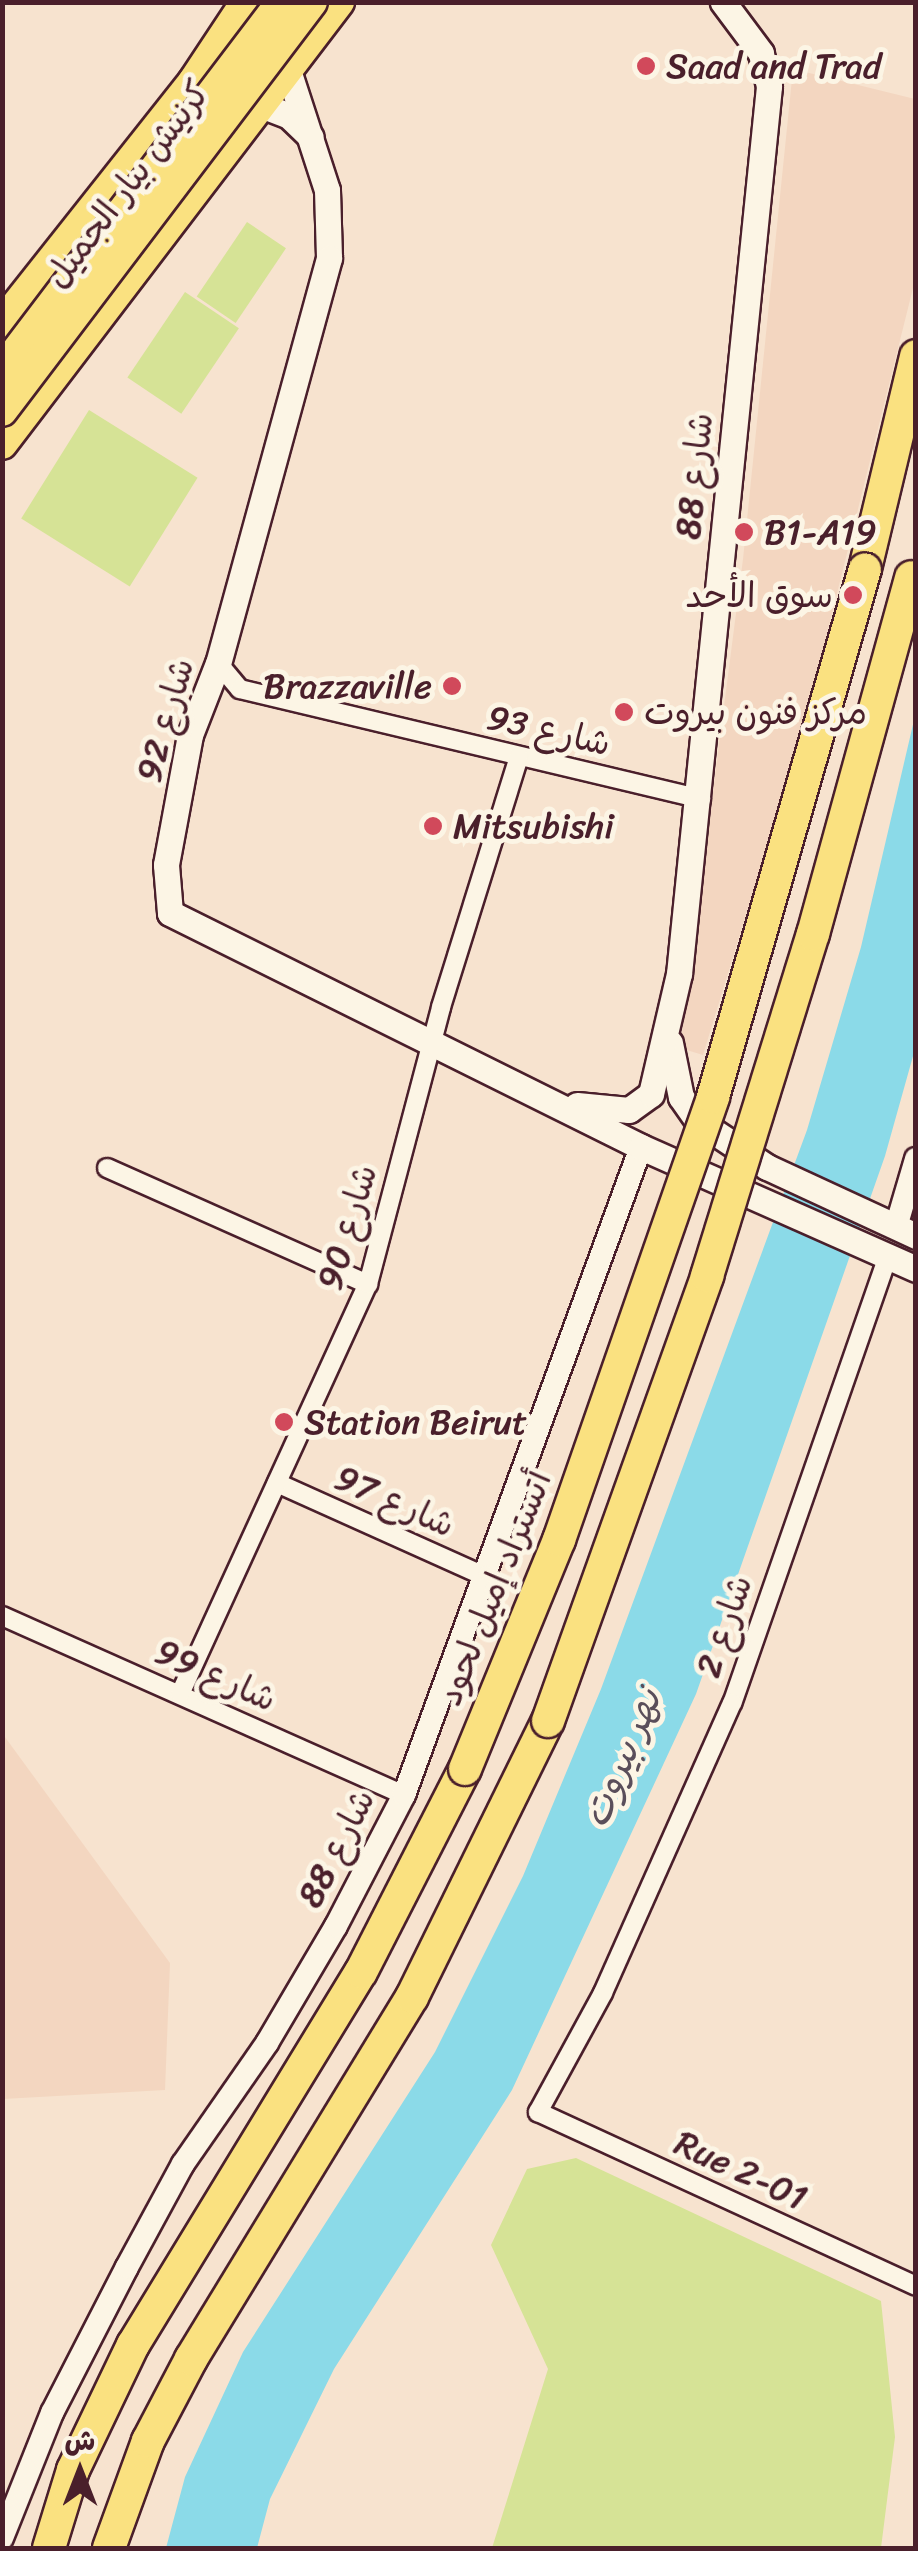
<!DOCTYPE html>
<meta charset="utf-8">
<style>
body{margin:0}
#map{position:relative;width:918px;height:2551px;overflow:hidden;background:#f7e3cf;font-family:Sriracha,"Playpen Sans Arabic",sans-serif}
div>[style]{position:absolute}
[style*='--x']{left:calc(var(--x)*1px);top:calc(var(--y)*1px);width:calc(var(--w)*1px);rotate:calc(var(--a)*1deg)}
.built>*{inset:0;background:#f3d6c0}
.green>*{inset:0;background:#d6e396;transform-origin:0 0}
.water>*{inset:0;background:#8bdae8}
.roads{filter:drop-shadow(2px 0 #4a1f2b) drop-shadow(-2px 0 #4a1f2b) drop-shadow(0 2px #4a1f2b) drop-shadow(0 -2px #4a1f2b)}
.minor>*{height:18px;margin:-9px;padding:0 9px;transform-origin:9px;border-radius:9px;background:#fcf5e5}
.tertiary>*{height:22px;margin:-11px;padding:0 11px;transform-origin:11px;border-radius:11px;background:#fcf5e5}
.secondary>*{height:25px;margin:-12.5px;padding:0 12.5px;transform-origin:12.5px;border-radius:12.5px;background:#fcf5e5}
.trunk>*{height:30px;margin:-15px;padding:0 15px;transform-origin:15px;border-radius:15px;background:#fae180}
.motorway>*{height:32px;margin:-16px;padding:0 16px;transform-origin:16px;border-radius:16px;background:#fae180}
.bridges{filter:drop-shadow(2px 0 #4a1f2b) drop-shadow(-2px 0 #4a1f2b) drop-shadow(0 2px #4a1f2b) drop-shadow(0 -2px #4a1f2b)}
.trunk-bridge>*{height:30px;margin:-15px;padding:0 15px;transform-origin:15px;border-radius:15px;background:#fae180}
.motorway-bridge>*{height:32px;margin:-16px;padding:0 16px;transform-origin:16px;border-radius:16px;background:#fae180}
.dots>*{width:28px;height:28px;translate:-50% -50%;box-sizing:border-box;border:5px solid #fcf5e5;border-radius:50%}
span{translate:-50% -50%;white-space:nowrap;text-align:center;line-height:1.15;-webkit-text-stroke:10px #fcf5e5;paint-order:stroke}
.poi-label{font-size:35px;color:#4a1f2b}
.left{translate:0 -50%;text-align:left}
.right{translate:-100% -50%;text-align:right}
.street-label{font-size:35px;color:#4a1f2b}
.water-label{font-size:38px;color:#5a4e5a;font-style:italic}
.frame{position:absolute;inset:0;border:5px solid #4a1f2b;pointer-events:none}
.north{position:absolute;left:30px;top:2421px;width:100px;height:100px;-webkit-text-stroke:8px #fcf5e5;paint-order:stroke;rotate:0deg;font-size:28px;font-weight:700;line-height:40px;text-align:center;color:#4a1f2b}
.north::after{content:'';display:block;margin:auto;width:35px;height:45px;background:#4a1f2b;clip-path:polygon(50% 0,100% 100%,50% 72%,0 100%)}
</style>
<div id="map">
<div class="built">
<div style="clip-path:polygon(793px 69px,915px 99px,915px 280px,805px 722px,703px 1055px,680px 1048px,743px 559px)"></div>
<div style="clip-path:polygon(2px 1733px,170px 1963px,165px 2090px,3px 2099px)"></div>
</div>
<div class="green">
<div style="left:247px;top:222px;width:47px;height:90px;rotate:34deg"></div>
<div style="left:185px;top:292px;width:65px;height:103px;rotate:34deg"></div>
<div style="left:89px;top:410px;width:128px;height:128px;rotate:32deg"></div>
<div style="clip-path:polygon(576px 2158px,881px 2301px,895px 2437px,881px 2548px,492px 2548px,548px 2369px,491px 2245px,527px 2169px)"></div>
</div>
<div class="water">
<div style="clip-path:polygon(915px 716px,915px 1049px,885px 1156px,696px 1694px,512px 2090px,334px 2369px,270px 2499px,257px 2548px,166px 2548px,185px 2477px,243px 2352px,435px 2052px,523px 1876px,601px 1689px,807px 1130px,861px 947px)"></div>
</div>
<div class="roads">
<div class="minor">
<div style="--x:218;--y:663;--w:34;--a:50"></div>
<div style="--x:240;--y:689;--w:474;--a:13.4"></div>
<div style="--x:107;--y:1168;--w:286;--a:24"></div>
<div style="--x:888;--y:1256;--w:473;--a:109.2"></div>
<div style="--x:732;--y:1703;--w:317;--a:114"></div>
<div style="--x:603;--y:1993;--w:136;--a:118.6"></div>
<div style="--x:538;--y:2112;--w:416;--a:24.7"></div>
<div style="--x:277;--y:1483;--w:229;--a:24.2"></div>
<div style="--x:2;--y:1616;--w:440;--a:24"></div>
<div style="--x:180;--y:1694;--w:451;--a:-65.4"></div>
<div style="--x:368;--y:1284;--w:286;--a:-75.2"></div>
<div style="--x:441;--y:1007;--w:262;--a:-72.7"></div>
</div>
<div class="tertiary">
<div style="--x:896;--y:1227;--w:71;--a:-73.6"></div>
<div style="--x:2;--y:2538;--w:135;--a:-68.2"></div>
<div style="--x:52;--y:2413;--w:164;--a:-62.8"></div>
<div style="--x:127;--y:2267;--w:117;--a:-61.5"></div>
<div style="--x:183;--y:2164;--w:147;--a:-55.2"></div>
<div style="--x:267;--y:2043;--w:136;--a:-59.5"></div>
<div style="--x:336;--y:1926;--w:148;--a:-62.6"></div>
<div style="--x:404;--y:1795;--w:690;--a:-69.91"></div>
</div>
<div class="secondary">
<div style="--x:288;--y:70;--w:126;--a:72"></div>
<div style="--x:327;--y:190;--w:68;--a:88.3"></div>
<div style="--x:329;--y:258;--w:420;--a:105.3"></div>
<div style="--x:218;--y:663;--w:77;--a:111.3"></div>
<div style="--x:190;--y:735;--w:132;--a:100.5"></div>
<div style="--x:166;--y:865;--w:48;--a:85.2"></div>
<div style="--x:170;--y:913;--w:526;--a:26.42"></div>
<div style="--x:641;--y:1147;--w:301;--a:23.9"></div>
<div style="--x:261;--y:105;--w:30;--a:21"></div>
<div style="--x:289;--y:116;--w:30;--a:44"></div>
<div style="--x:670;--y:1043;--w:55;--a:78.5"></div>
<div style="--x:681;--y:1097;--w:29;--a:55"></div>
<div style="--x:698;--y:1121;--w:83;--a:33.7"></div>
<div style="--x:767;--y:1167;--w:164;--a:24.8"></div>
<div style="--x:577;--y:1105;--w:52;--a:5.5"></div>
<div style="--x:629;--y:1110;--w:27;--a:-36"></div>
<div style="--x:651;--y:1094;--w:123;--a:-76.9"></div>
<div style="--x:679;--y:974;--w:893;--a:-84.21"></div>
<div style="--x:769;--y:86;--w:34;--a:-104"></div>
<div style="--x:761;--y:53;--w:64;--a:-126.7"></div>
</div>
<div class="trunk">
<div style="--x:2;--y:323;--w:308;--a:-51.6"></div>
<div style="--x:193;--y:82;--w:96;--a:-56.5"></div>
<div style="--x:2;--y:444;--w:556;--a:-52.68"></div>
</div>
<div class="motorway">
<div style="--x:865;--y:569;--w:219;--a:-76.5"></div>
<div style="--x:49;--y:2548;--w:82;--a:-72.9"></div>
<div style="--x:73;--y:2470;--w:139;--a:-64.4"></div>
<div style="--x:133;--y:2345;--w:437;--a:-58.6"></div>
<div style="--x:361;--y:1972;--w:228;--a:-62.9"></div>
<div style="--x:109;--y:2548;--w:114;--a:-70"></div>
<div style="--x:148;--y:2441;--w:93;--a:-62.3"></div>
<div style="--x:191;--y:2359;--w:424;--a:-58.6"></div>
<div style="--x:412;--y:1997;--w:308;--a:-63.8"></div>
</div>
</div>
<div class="bridges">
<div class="trunk-bridge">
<div style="--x:2;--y:370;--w:462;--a:-52.8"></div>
<div style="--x:2;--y:411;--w:513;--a:-52.84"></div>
</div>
<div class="motorway-bridge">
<div style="--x:548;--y:1721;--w:473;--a:-70.3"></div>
<div style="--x:707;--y:1276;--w:358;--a:-72.8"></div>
<div style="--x:813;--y:934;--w:370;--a:-74.6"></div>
<div style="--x:465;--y:1769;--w:248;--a:-67.7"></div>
<div style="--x:559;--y:1540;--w:469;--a:-70.8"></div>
<div style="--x:713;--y:1097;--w:549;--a:-73.94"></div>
</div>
</div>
<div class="dots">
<div style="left:646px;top:66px;background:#d1495b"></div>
<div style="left:744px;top:532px;background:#d1495b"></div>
<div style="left:853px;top:595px;background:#d1495b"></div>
<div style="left:452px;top:686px;background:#d1495b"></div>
<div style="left:624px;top:712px;background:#d1495b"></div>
<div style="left:433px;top:826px;background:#d1495b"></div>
<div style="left:284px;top:1422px;background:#d1495b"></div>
</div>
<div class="poi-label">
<span class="left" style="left:666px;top:66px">Saad and Trad</span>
<span class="left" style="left:764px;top:532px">B1-A19</span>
<span class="right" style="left:833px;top:595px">سوق الأحد</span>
<span class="right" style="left:432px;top:686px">Brazzaville</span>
<span class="left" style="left:644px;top:712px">مركز فنون بيروت</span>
<span class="left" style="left:453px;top:826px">Mitsubishi</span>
<span class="left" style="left:304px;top:1422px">Station Beirut</span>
</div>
<div class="street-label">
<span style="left:127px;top:184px;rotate:-53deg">كرنيش بيار الجميل</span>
<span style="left:694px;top:476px;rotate:-84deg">شارع 88</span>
<span style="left:165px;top:720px;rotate:-74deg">شارع 92</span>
<span style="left:549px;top:730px;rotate:13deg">شارع 93</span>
<span style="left:347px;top:1227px;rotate:-73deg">شارع 90</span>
<span style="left:395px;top:1501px;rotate:24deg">شارع 97</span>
<span style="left:494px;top:1588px;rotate:-68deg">أتستراد إميل لحود</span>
<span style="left:724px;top:1626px;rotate:-71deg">شارع 2</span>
<span style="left:216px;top:1675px;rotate:24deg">شارع 99</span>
<span style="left:336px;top:1848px;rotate:-63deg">شارع 88</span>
<span style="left:741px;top:2170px;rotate:25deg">Rue 2-01</span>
</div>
<div class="water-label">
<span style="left:622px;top:1758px;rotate:-67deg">نهر بيروت</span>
</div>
<div class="frame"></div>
<div class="north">ش</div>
</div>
